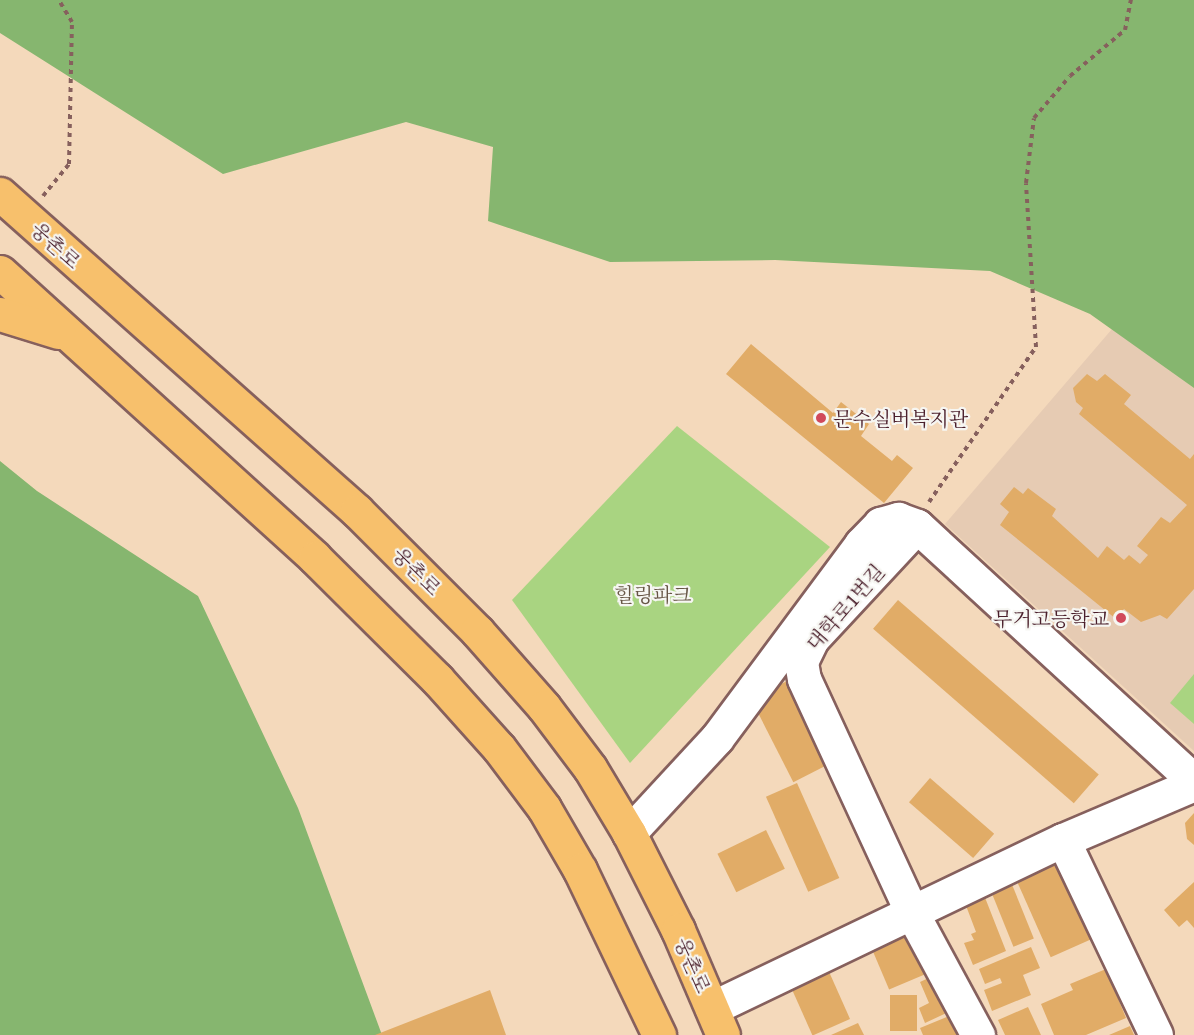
<!DOCTYPE html>
<meta charset="utf-8">
<style>
body{margin:0}
#map{position:relative;width:1194px;height:1035px;overflow:hidden;background:#f4d9bb;font-family:"Gentium Book Plus","Noto Serif KR",serif}
div>[style]{position:absolute}
[style*='--x']{left:calc(var(--x)*1px);top:calc(var(--y)*1px);width:calc(var(--w)*1px);rotate:calc(var(--a)*1deg)}
.built>*{inset:0;background:#e6cbb3}
.green>*{inset:0;background:#a9d481}
.forest>*{inset:0;background:#86b66f}
.building>*{inset:0;background:#e1ac67;transform-origin:0 0}
.path>*{height:4px;margin-top:-2px;transform-origin:0;background:repeating-linear-gradient(90deg,#86605d 0 4.5px,transparent 0 9px)}
.roads{filter:drop-shadow(2px 0 #86605d) drop-shadow(-2px 0 #86605d) drop-shadow(0 2px #86605d) drop-shadow(0 -2px #86605d)}
.minor>*{height:33px;margin:-16.5px;padding:0 16.5px;transform-origin:16.5px;border-radius:16.5px;background:#fff}
.major>*{height:33px;margin:-16.5px;padding:0 16.5px;transform-origin:16.5px;border-radius:16.5px;background:#f7c06c}
.dots>*{width:16px;height:16px;translate:-50% -50%;box-sizing:border-box;border:3px solid #f6f6f2;border-radius:50%}
span{translate:-50% -50%;white-space:nowrap;text-align:center;line-height:1.15;-webkit-text-stroke:4.5px #f6f6f2;paint-order:stroke}
.street-label{font-size:20px;color:#4a1f2b}
.poi-label{font-size:20px;color:#4a1f2b}
.left{translate:0 -50%;text-align:left}
.right{translate:-100% -50%;text-align:right}
.park-label{font-size:20px;color:#665545}
</style>
<div id="map">
<div class="built">
<div style="clip-path:polygon(1112px 329px,1194px 388px,1194px 751px,945px 524px)"></div>
</div>
<div class="green">
<div style="clip-path:polygon(677px 426px,830px 547px,630px 763px,512px 600px)"></div>
<div style="clip-path:polygon(1194px 674px,1194px 724px,1170px 703px)"></div>
</div>
<div class="forest">
<div style="clip-path:polygon(0 0,1194px 0,1194px 388px,1090px 314px,990px 271px,775px 260px,610px 262px,488px 221px,493px 147px,406px 122px,223px 174px,0 33px)"></div>
<div style="clip-path:polygon(0 461px,37px 491px,198px 596px,298px 808px,382px 1035px,0 1035px)"></div>
</div>
<div class="building">
<div style="clip-path:polygon(751px 344px,833px 413px,841px 402px,869px 424px,861px 436px,892px 461px,897px 455px,913px 468px,884px 503px,726px 374px)"></div>
<div style="clip-path:polygon(1087px 374px,1097px 381px,1105px 374px,1131px 395px,1124px 404px,1190px 459px,1194px 454px,1194px 589px,1167px 619px,1160px 615px,1141px 622px,1124px 609px,1116px 619px,1000px 525px,1009px 512px,1000px 504px,1014px 487px,1023px 494px,1028px 488px,1056px 509px,1052px 516px,1098px 558px,1107px 546px,1124px 560px,1129px 555px,1140px 564px,1148px 555px,1137px 546px,1161px 517px,1170px 523px,1187px 505px,1079px 414px,1083px 408px,1076px 402px,1073px 388px)"></div>
<div style="left:898px;top:600px;width:266px;height:38px;rotate:41deg"></div>
<div style="left:793px;top:678px;width:93px;height:47px;rotate:63deg"></div>
<div style="left:930px;top:778px;width:85px;height:32px;rotate:41deg"></div>
<div style="left:797px;top:783px;width:104px;height:34px;rotate:66deg"></div>
<div style="clip-path:polygon(1194px 813px,1194px 845px,1187px 839px,1185px 823px)"></div>
<div style="left:766px;top:830px;width:43px;height:54px;rotate:64deg"></div>
<div style="left:1060px;top:860px;width:85px;height:48px;rotate:66deg"></div>
<div style="left:1011px;top:882px;width:61px;height:22px;rotate:68deg"></div>
<div style="clip-path:polygon(1194px 882px,1194px 928px,1187px 920px,1179px 927px,1164px 910px)"></div>
<div style="clip-path:polygon(984px 895px,1006px 951px,973px 965px,964px 943px,974px 940px,971px 934px,976px 932px,965px 903px)"></div>
<div style="left:911px;top:926px;width:50px;height:45px;rotate:67deg"></div>
<div style="clip-path:polygon(1031px 947px,1040px 968px,1023px 975px,1031px 995px,992px 1011px,984px 990px,1002px 983px,1000px 978px,985px 984px,979px 969px)"></div>
<div style="left:826px;top:965px;width:59px;height:41px;rotate:66deg"></div>
<div style="clip-path:polygon(1106px 969px,1126px 1018px,1086px 1035px,1054px 1035px,1041px 1004px,1073px 990px,1070px 984px)"></div>
<div style="clip-path:polygon(939px 973px,955px 1009px,925px 1023px,919px 1008px,929px 1003px,920px 982px)"></div>
<div style="clip-path:polygon(490px 990px,506px 1035px,375px 1035px)"></div>
<div style="left:890px;top:995px;width:27px;height:36px"></div>
<div style="clip-path:polygon(1028px 1007px,1041px 1035px,1005px 1035px,998px 1020px)"></div>
<div style="clip-path:polygon(954px 1014px,963px 1035px,923px 1035px,920px 1028px)"></div>
<div style="clip-path:polygon(858px 1023px,864px 1035px,831px 1035px)"></div>
<div style="clip-path:polygon(1130px 1026px,1134px 1035px,1109px 1035px)"></div>
</div>
<div class="path">
<div style="--x:43;--y:196;--w:41;--a:-50.9"></div>
<div style="--x:69;--y:164;--w:142;--a:-88.8"></div>
<div style="--x:72;--y:22;--w:26;--a:-121"></div>
<div style="--x:929;--y:502;--w:188;--a:-55.4"></div>
<div style="--x:1036;--y:347;--w:164;--a:-93.5"></div>
<div style="--x:1026;--y:183;--w:65;--a:-83"></div>
<div style="--x:1034;--y:118;--w:55;--a:-49.4"></div>
<div style="--x:1070;--y:76;--w:72;--a:-39.9"></div>
<div style="--x:1125;--y:30;--w:31;--a:-79"></div>
</div>
<div class="roads">
<div class="minor">
<div style="--x:917;--y:526;--w:154;--a:132.9"></div>
<div style="--x:812;--y:639;--w:25;--a:116"></div>
<div style="--x:801;--y:662;--w:17;--a:80"></div>
<div style="--x:804;--y:679;--w:258;--a:65.2"></div>
<div style="--x:912;--y:913;--w:139;--a:61.6"></div>
<div style="--x:629;--y:833;--w:129;--a:-47.2"></div>
<div style="--x:717;--y:738;--w:242;--a:-53.4"></div>
<div style="--x:861;--y:544;--w:28;--a:-46"></div>
<div style="--x:880;--y:524;--w:19;--a:-16"></div>
<div style="--x:898;--y:519;--w:20;--a:20"></div>
<div style="--x:917;--y:526;--w:377;--a:42.6"></div>
<div style="--x:1063;--y:840;--w:216;--a:64.5"></div>
<div style="--x:712;--y:1008;--w:389;--a:-25.6"></div>
<div style="--x:1063;--y:840;--w:142;--a:-23.1"></div>
</div>
<div class="major">
<div style="--x:0;--y:194;--w:477;--a:41.6"></div>
<div style="--x:357;--y:511;--w:170;--a:45"></div>
<div style="--x:477;--y:631;--w:101;--a:48.6"></div>
<div style="--x:544;--y:707;--w:76;--a:53"></div>
<div style="--x:590;--y:768;--w:76;--a:59"></div>
<div style="--x:629;--y:833;--w:109;--a:63.2"></div>
<div style="--x:678;--y:930;--w:114;--a:66.8"></div>
<div style="--x:0;--y:272;--w:425;--a:42.2"></div>
<div style="--x:315;--y:558;--w:172;--a:44.8"></div>
<div style="--x:437;--y:679;--w:93;--a:48.1"></div>
<div style="--x:499;--y:748;--w:75;--a:53.1"></div>
<div style="--x:544;--y:808;--w:72;--a:59.9"></div>
<div style="--x:580;--y:870;--w:183;--a:64.4"></div>
<div style="--x:0;--y:314;--w:61;--a:17.2"></div>
</div>
</div>
<div class="dots">
<div style="left:821px;top:418px;background:#d1495b"></div>
<div style="left:1121px;top:618px;background:#d1495b"></div>
</div>
<div class="street-label">
<span style="left:56px;top:245px;rotate:42deg">웅촌로</span>
<span style="left:417px;top:571px;rotate:45deg">웅촌로</span>
<span style="left:845px;top:607px;rotate:-49deg">대학로1번길</span>
<span style="left:693px;top:965px;rotate:66deg">웅촌로</span>
</div>
<div class="poi-label">
<span class="left" style="left:833px;top:418px">문수실버복지관</span>
<span class="right" style="left:1109px;top:618px">무거고등학교</span>
</div>
<div class="park-label">
<span style="left:653px;top:594px">힐링파크</span>
</div>
</div>
